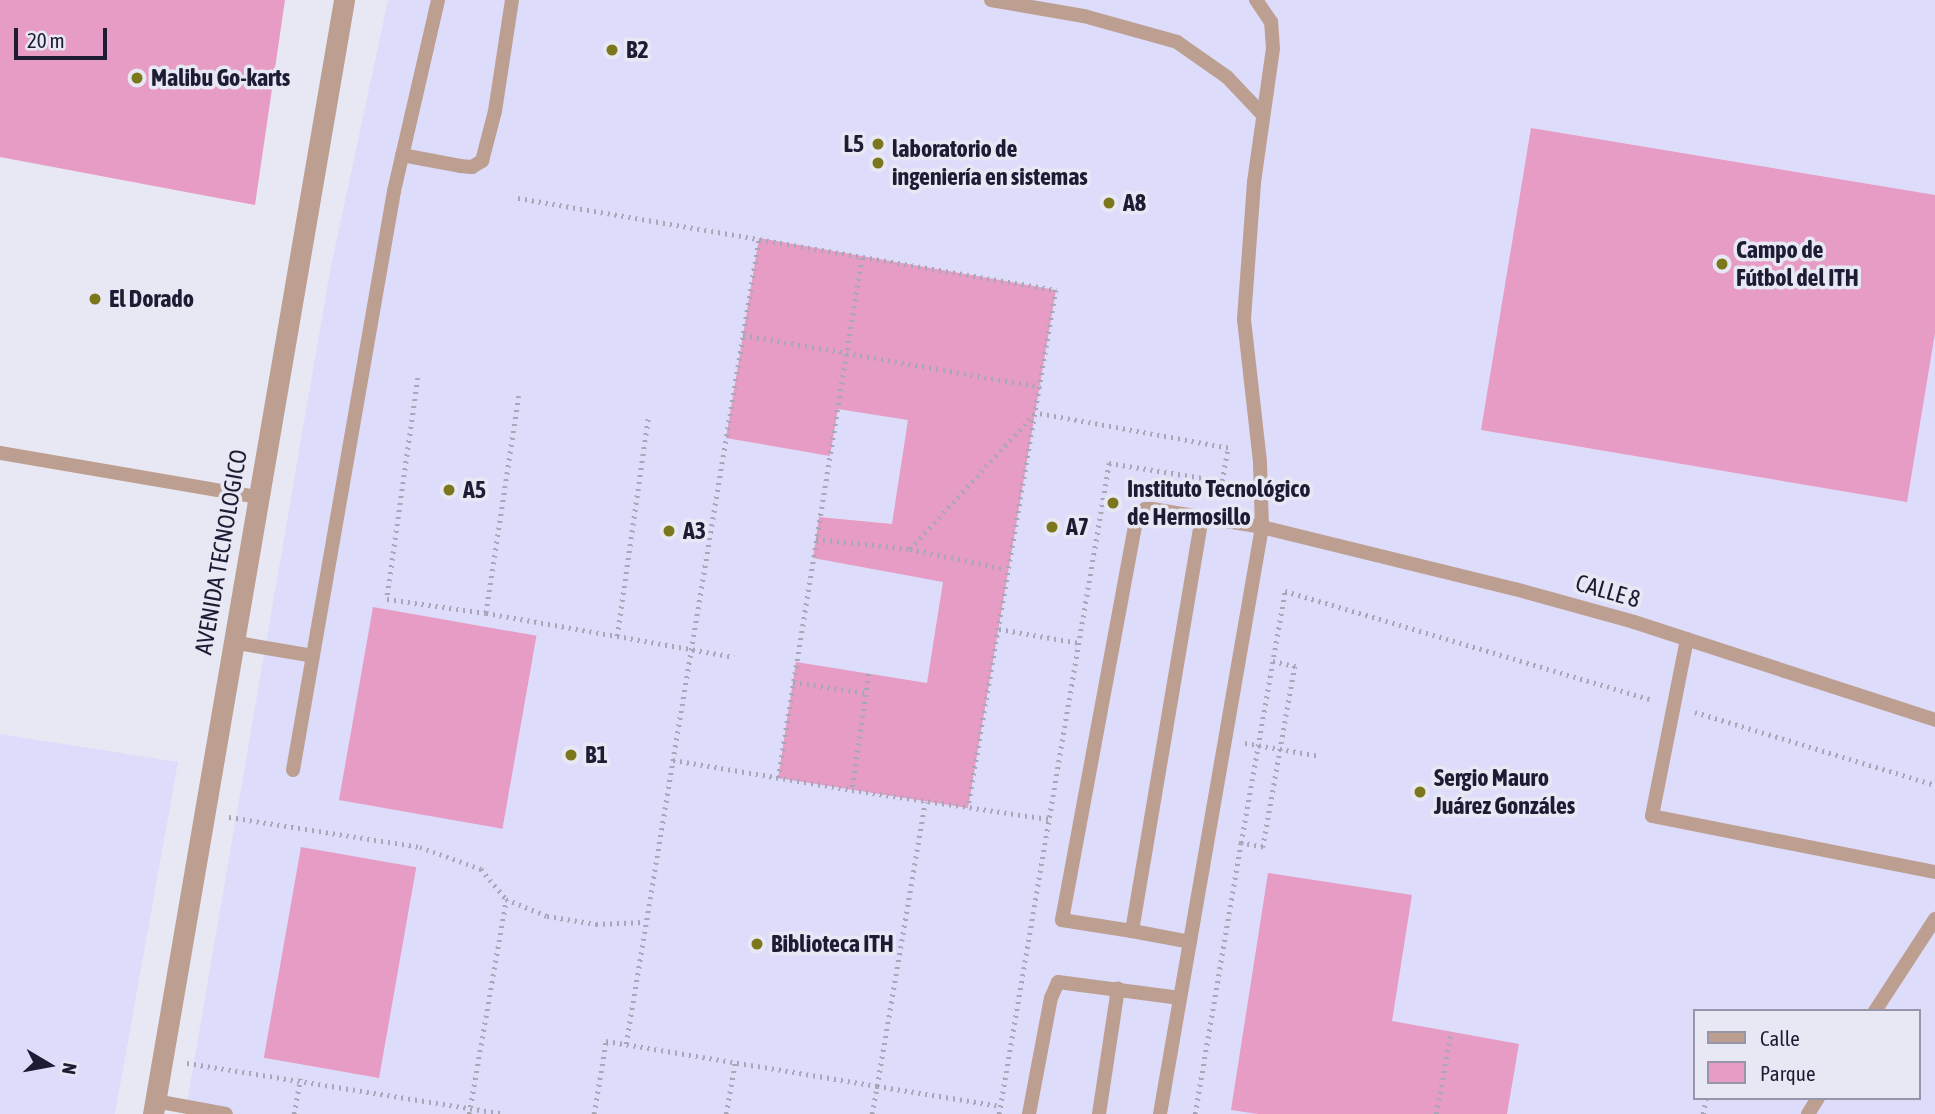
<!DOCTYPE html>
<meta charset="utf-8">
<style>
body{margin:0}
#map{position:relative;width:1935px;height:1114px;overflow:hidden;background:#e8e8f5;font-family:"Asap Condensed",sans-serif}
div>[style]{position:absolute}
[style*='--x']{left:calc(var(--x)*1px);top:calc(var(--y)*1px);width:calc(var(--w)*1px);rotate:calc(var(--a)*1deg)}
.built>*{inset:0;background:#dddcfa}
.green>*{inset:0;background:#e69cc4;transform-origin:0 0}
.path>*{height:4.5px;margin-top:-2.25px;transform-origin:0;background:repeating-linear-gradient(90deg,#a7a7b7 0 2px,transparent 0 7px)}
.service>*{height:14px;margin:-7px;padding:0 7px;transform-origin:7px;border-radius:7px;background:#bd9f91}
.tertiary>*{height:21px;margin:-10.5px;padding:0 10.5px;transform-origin:10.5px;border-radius:10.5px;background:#bd9f91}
.dots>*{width:19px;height:19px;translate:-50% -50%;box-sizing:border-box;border:4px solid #e8e8f5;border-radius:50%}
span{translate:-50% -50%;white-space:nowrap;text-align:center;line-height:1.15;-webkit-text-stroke:7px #e8e8f5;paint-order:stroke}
.poi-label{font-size:24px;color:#1e1c34;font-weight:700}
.left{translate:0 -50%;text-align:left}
.right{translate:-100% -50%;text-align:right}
.street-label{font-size:24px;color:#1e1c34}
.legend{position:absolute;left:1693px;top:1009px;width:228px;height:91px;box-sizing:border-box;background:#e8e8f5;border:2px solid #9796a8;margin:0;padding:9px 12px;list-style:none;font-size:21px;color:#1e1c34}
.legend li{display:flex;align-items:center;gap:14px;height:35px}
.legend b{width:35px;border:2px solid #9796a8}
.north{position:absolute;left:14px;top:1030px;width:70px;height:70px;-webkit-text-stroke:5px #e8e8f5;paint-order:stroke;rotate:100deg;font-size:19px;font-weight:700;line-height:28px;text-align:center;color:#1e1c34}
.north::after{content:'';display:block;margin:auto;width:24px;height:32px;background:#1e1c34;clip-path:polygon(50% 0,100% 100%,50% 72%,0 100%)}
.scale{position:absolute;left:14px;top:28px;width:93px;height:32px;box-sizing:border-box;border:4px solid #1e1c34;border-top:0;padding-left:9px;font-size:21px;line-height:24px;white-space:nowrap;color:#1e1c34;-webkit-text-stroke:5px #e8e8f5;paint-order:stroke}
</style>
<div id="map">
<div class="built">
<div style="clip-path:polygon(evenodd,388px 0,1935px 0,1935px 1114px,185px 1114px,330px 271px,388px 0,1695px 1011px,1919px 1011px,1919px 1098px,1695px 1098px,1695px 1011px)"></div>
<div style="clip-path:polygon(0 734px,178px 762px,115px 1114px,0 1114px)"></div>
</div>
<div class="green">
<div style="clip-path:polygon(0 0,285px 0,255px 205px,0 157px)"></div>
<div style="clip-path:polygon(1531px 128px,1935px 195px,1935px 333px,1907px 502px,1481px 430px)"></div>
<div style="clip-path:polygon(759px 238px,1056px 290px,968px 808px,778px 778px,796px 662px,927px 683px,943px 582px,813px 558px,819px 517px,892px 524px,908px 420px,838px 409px,830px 456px,726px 438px)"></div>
<div style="left:373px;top:607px;width:166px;height:196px;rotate:10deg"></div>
<div style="left:301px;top:847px;width:117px;height:214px;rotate:10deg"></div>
<div style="clip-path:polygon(1268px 873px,1412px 895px,1392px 1021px,1519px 1044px,1507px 1114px,1258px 1114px,1231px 1110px)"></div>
</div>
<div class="path">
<div style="--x:518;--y:198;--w:546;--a:9.7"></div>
<div style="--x:1056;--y:290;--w:525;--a:99.64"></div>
<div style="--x:743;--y:335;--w:302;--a:9.9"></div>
<div style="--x:418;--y:378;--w:223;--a:98"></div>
<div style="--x:387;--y:599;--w:100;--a:8"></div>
<div style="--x:519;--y:396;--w:219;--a:98.6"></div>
<div style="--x:486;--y:613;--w:133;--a:10"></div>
<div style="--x:617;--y:636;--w:219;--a:-81.9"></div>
<div style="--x:816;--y:539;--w:95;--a:6.1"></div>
<div style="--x:910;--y:549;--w:185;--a:-47.4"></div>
<div style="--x:910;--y:549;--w:98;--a:11.8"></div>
<div style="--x:999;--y:629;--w:81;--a:9.9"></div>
<div style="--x:617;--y:636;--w:119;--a:10.2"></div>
<div style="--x:1273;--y:661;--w:23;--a:13"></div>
<div style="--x:1295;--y:666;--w:184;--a:100"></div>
<div style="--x:1263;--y:847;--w:22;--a:-170"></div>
<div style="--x:1241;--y:843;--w:256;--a:-80.1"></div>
<div style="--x:1285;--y:591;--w:384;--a:16.5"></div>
<div style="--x:869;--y:674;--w:117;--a:98.3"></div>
<div style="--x:852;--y:790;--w:199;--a:8.4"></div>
<div style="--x:793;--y:682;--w:74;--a:8.6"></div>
<div style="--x:1695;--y:712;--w:251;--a:16.9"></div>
<div style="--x:1245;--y:743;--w:76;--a:9.8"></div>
<div style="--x:673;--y:760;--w:181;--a:9.5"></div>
<div style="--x:778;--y:778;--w:529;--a:-80.86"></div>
<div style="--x:229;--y:817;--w:193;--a:8.9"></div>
<div style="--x:420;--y:847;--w:65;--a:19.8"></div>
<div style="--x:481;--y:869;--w:39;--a:50"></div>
<div style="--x:506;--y:899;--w:44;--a:22.5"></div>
<div style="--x:547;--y:916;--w:50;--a:9.3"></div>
<div style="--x:596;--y:924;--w:49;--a:-2.3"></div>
<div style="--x:626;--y:1044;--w:817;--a:-80.63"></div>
<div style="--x:187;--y:1063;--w:321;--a:9.1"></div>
<div style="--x:294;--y:1114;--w:36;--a:-80"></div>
<div style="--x:469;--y:1114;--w:218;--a:-80.2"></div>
<div style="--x:594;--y:1114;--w:74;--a:-80.7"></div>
<div style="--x:606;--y:1041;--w:275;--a:9.4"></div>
<div style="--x:877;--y:1086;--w:288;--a:-80.4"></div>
<div style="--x:726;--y:1114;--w:52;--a:-80"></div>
<div style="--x:872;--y:1114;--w:28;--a:-80"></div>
<div style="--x:877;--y:1086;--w:125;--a:9.2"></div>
<div style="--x:999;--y:1114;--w:660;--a:-80.41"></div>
<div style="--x:1109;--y:463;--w:114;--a:9.1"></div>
<div style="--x:1222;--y:481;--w:34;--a:-80"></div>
<div style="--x:1228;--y:448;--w:195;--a:-169.7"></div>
<div style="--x:1195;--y:1114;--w:275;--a:-80.4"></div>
<div style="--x:1436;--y:1114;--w:83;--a:-79.6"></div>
<div style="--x:1703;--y:1114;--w:16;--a:-79"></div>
</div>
<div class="service">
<div style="--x:991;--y:0;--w:94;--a:9.8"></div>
<div style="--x:1084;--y:16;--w:97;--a:15.6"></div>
<div style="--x:1177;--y:42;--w:61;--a:35"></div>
<div style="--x:1227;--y:77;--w:51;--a:46.6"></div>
<div style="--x:402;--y:155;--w:59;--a:10.7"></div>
<div style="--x:460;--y:166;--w:12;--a:5"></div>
<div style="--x:472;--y:167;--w:12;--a:-31"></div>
<div style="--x:482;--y:161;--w:52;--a:-75.4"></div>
<div style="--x:495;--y:111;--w:112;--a:-81.3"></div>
<div style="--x:0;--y:453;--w:261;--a:9.7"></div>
<div style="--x:1202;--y:517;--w:420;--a:99.6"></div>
<div style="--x:1132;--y:931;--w:71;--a:-171.1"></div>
<div style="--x:1062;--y:920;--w:406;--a:-79.5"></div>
<div style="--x:1136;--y:521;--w:15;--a:-53"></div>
<div style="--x:1145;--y:509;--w:7;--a:0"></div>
<div style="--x:1152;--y:509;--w:111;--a:9.3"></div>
<div style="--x:1262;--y:527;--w:260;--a:13.8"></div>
<div style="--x:1515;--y:589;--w:123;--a:15.5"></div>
<div style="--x:1634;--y:622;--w:317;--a:18"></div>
<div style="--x:1687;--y:639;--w:180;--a:101.2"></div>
<div style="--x:1652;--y:816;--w:288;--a:11.2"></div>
<div style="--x:232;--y:642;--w:82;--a:9.8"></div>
<div style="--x:293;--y:770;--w:588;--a:-80.1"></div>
<div style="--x:394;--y:191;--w:196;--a:-77"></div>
<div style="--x:1132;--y:931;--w:59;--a:10.7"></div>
<div style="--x:1875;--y:1011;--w:110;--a:-56.9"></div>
<div style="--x:155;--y:1101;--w:72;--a:10.4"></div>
<div style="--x:1029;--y:1114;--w:118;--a:-79.3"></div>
<div style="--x:1051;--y:998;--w:17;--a:-66"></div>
<div style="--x:1058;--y:982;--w:123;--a:7.5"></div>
<div style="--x:1099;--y:1114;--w:127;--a:-81.4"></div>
<div style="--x:1160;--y:1114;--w:596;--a:-80.14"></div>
<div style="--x:1262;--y:527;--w:65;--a:-91.8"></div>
<div style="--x:1260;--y:462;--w:144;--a:-96.4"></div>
<div style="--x:1244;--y:319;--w:137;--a:-85.8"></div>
<div style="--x:1254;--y:182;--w:134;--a:-81.9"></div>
<div style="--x:1273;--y:49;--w:27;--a:-94"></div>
<div style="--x:1271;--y:22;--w:27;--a:-124"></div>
<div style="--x:1808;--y:1114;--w:19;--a:-58"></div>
</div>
<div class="tertiary">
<div style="--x:153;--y:1114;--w:1130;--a:-80.27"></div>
</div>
<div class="dots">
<div style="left:612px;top:50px;background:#7c771c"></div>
<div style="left:137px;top:78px;background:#7c771c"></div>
<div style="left:878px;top:144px;background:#7c771c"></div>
<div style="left:878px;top:163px;background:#7c771c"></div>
<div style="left:1109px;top:203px;background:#7c771c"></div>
<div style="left:1722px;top:264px;background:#7c771c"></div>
<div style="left:95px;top:299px;background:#7c771c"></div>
<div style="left:449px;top:490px;background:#7c771c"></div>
<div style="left:1113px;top:503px;background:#7c771c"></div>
<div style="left:1052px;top:527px;background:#7c771c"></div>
<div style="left:669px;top:531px;background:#7c771c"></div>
<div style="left:571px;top:755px;background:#7c771c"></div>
<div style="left:1420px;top:792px;background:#7c771c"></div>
<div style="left:757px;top:944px;background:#7c771c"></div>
</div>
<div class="poi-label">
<span class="left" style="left:626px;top:50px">B2</span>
<span class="left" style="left:151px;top:78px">Malibu Go-karts</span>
<span class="right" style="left:864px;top:144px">L5</span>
<span class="left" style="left:892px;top:163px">laboratorio de<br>ingeniería en sistemas</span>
<span class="left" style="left:1123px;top:203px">A8</span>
<span class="left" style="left:1736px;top:264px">Campo de<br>Fútbol del ITH</span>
<span class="left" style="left:109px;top:299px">El Dorado</span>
<span class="left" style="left:1127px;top:503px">Instituto Tecnológico<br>de Hermosillo</span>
<span class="left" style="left:463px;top:490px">A5</span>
<span class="left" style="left:1066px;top:527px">A7</span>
<span class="left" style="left:683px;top:531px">A3</span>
<span class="left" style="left:585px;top:755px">B1</span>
<span class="left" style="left:1434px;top:792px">Sergio Mauro<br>Juárez Gonzáles</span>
<span class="left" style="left:771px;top:944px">Biblioteca ITH</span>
</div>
<div class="street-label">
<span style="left:221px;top:552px;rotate:-80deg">AVENIDA TECNOLOGICO</span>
<span style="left:1608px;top:591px;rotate:16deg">CALLE 8</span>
</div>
<ul class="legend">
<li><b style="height:9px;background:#bd9f91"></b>Calle</li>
<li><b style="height:19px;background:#e69cc4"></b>Parque</li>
</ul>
<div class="north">N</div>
<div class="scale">20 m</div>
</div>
